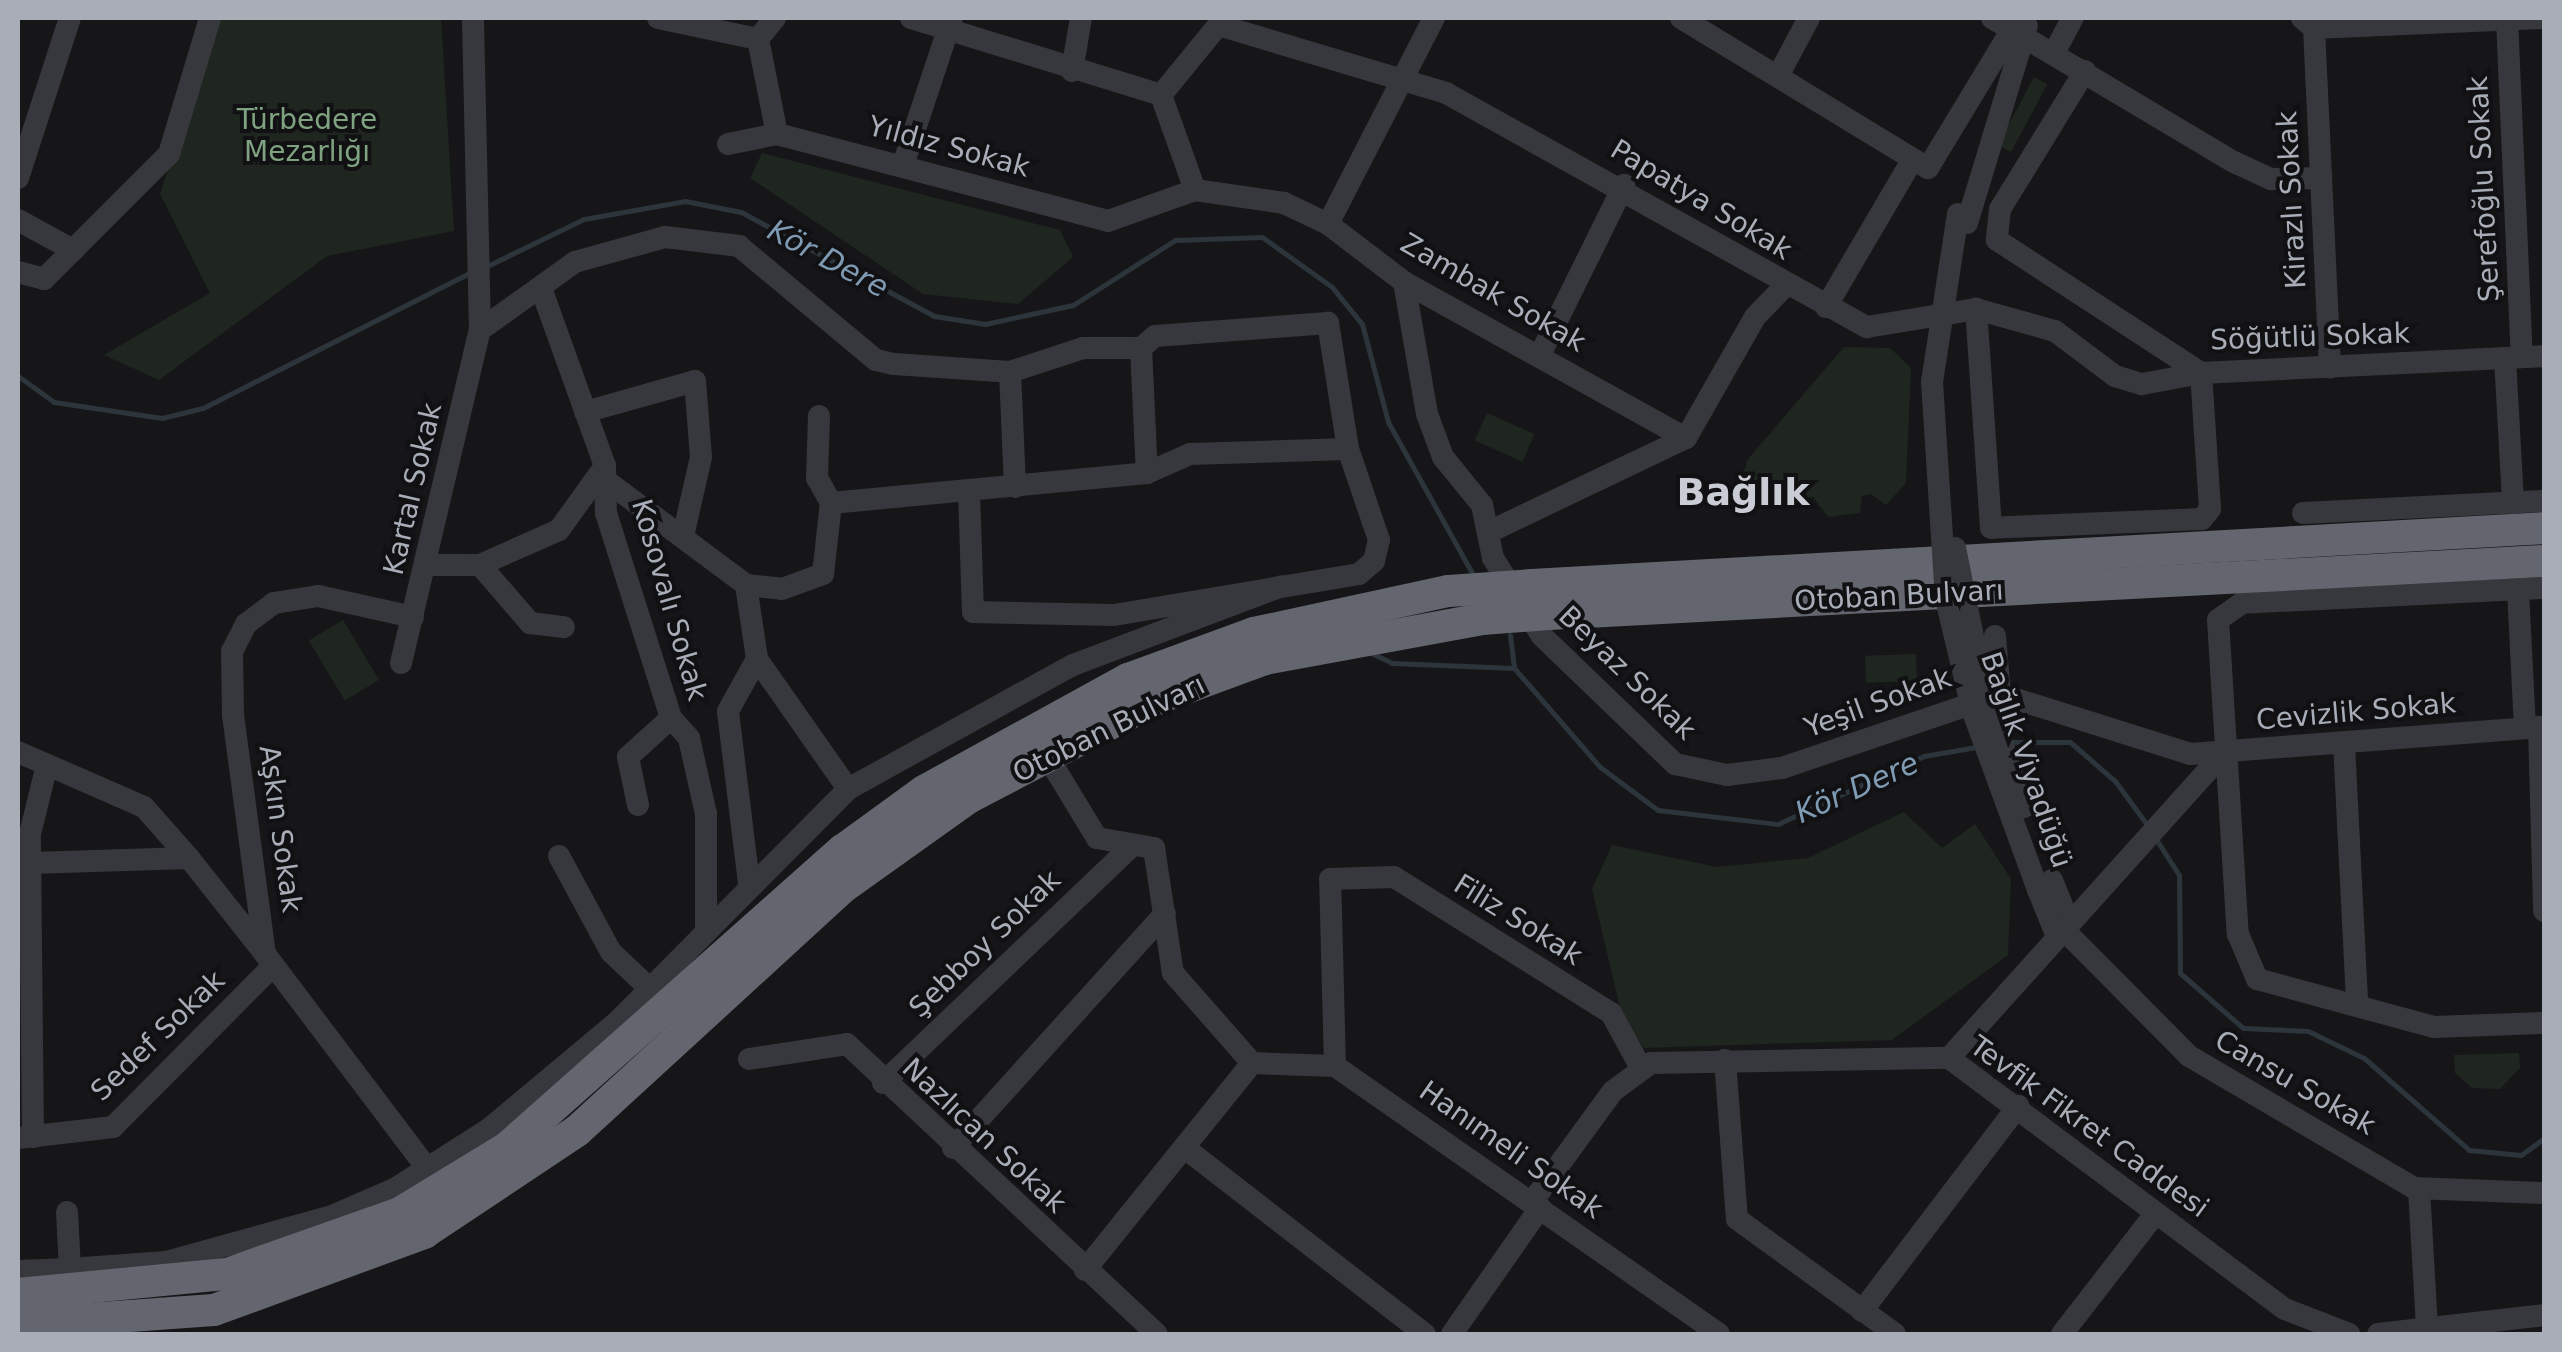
<!DOCTYPE html>
<meta charset="utf-8">
<style>
body{margin:0}
#map{position:relative;width:2562px;height:1352px;overflow:hidden;background:#161618;font-family:"DejaVu Sans",sans-serif}
div>[style]{position:absolute}
[style*='--x']{left:calc(var(--x)*1px);top:calc(var(--y)*1px);width:calc(var(--w)*1px);rotate:calc(var(--a)*1deg)}
.green>*{inset:0;background:#1e261f;transform-origin:0 0}
.stream>*{height:5px;margin:-2.5px;padding:0 2.5px;transform-origin:2.5px;border-radius:2.5px;background:#2c353c}
.minor>*{height:22px;margin:-11px;padding:0 11px;transform-origin:11px;border-radius:11px;background:#37383d}
.highway>*{height:32px;margin:-16px;padding:0 16px;transform-origin:16px;border-radius:16px;background:#63666e}
.minor-bridge>*{height:22px;margin:-11px;padding:0 11px;transform-origin:11px;border-radius:11px;background:#37383d}
.highway-bridge>*{height:32px;margin:-16px;padding:0 16px;transform-origin:16px;border-radius:16px;background:#63666e}
span{translate:-50% -50%;white-space:nowrap;text-align:center;line-height:1.15;-webkit-text-stroke:8px #111113;paint-order:stroke}
.park-label{font-size:28px;color:#7fa381}
.street-label{font-size:28px;color:#a8adb8}
.water-label{font-size:30px;color:#7f9bb3;font-style:italic}
.district-label{font-size:38px;color:#c9ccd4;font-weight:700}
.frame{position:absolute;inset:0;border:20px solid #a8adb8;pointer-events:none}
</style>
<div id="map">
<div class="green">
<div style="clip-path:polygon(218px 18px,441px 18px,454px 231px,327px 256px,159px 380px,104px 355px,210px 293px,160px 194px)"></div>
<div style="left:2034px;top:77px;width:15px;height:77px;rotate:28deg"></div>
<div style="clip-path:polygon(762px 153px,1060px 230px,1073px 257px,1018px 304px,923px 294px,750px 178px)"></div>
<div style="clip-path:polygon(1844px 347px,1890px 348px,1911px 368px,1906px 483px,1886px 505px,1871px 494px,1862px 496px,1860px 513px,1828px 517px,1813px 497px,1734px 502px,1748px 459px)"></div>
<div style="left:1487px;top:413px;width:52px;height:30px;rotate:24deg"></div>
<div style="left:343px;top:620px;width:70px;height:40px;rotate:59deg"></div>
<div style="left:1916px;top:654px;width:27px;height:51px;rotate:88deg"></div>
<div style="clip-path:polygon(1904px 812px,1942px 848px,1975px 824px,2011px 879px,2008px 955px,1892px 1040px,1644px 1048px,1621px 1012px,1592px 889px,1612px 845px,1717px 867px,1808px 858px)"></div>
<div style="clip-path:polygon(2519px 1053px,2520px 1068px,2500px 1089px,2472px 1088px,2455px 1073px,2454px 1055px)"></div>
</div>
<div class="stream">
<div style="--x:483;--y:268;--w:112;--a:-25.9"></div>
<div style="--x:584;--y:219;--w:103;--a:-10.1"></div>
<div style="--x:685;--y:201;--w:57;--a:11.1"></div>
<div style="--x:741;--y:212;--w:219;--a:28.3"></div>
<div style="--x:934;--y:316;--w:52;--a:8.9"></div>
<div style="--x:985;--y:324;--w:90;--a:-12.2"></div>
<div style="--x:1073;--y:305;--w:121;--a:-32.5"></div>
<div style="--x:1175;--y:240;--w:87;--a:-2"></div>
<div style="--x:1262;--y:237;--w:86;--a:35.5"></div>
<div style="--x:1332;--y:287;--w:48;--a:51"></div>
<div style="--x:1362;--y:324;--w:101;--a:75.1"></div>
<div style="--x:1388;--y:422;--w:173;--a:60.9"></div>
<div style="--x:18;--y:376;--w:44;--a:35.8"></div>
<div style="--x:54;--y:402;--w:109;--a:8.4"></div>
<div style="--x:162;--y:418;--w:42;--a:-13.7"></div>
<div style="--x:203;--y:408;--w:303;--a:-26.9"></div>
<div style="--x:1510;--y:635;--w:33;--a:83"></div>
<div style="--x:1514;--y:668;--w:131;--a:49"></div>
<div style="--x:1600;--y:767;--w:72;--a:36.6"></div>
<div style="--x:1658;--y:810;--w:121;--a:6.7"></div>
<div style="--x:1778;--y:824;--w:161;--a:-25"></div>
<div style="--x:1924;--y:756;--w:53;--a:-9.8"></div>
<div style="--x:1371;--y:653;--w:23;--a:25"></div>
<div style="--x:1392;--y:663;--w:122;--a:2.3"></div>
<div style="--x:2007;--y:742;--w:63;--a:0"></div>
<div style="--x:2070;--y:742;--w:60;--a:40.9"></div>
<div style="--x:2115;--y:781;--w:56;--a:53.7"></div>
<div style="--x:2156;--y:839;--w:43;--a:57.4"></div>
<div style="--x:2179;--y:875;--w:98;--a:89.4"></div>
<div style="--x:2180;--y:973;--w:84;--a:41.1"></div>
<div style="--x:2243;--y:1028;--w:65;--a:2.6"></div>
<div style="--x:2308;--y:1031;--w:62;--a:25.7"></div>
<div style="--x:2364;--y:1058;--w:140;--a:41.2"></div>
<div style="--x:2469;--y:1150;--w:52;--a:5.5"></div>
<div style="--x:2521;--y:1155;--w:29;--a:-36"></div>
</div>
<div class="minor">
<div style="--x:658;--y:18;--w:102;--a:11.9"></div>
<div style="--x:911;--y:18;--w:262;--a:17.1"></div>
<div style="--x:1681;--y:18;--w:289;--a:31.3"></div>
<div style="--x:1928;--y:168;--w:175;--a:-58.8"></div>
<div style="--x:1992;--y:18;--w:282;--a:30.8"></div>
<div style="--x:2234;--y:162;--w:41;--a:24.7"></div>
<div style="--x:2271;--y:179;--w:50;--a:-1.1"></div>
<div style="--x:2302;--y:18;--w:16;--a:40"></div>
<div style="--x:2314;--y:28;--w:230;--a:-2.5"></div>
<div style="--x:2507;--y:19;--w:338;--a:87.5"></div>
<div style="--x:1225;--y:27;--w:231;--a:16.6"></div>
<div style="--x:1446;--y:93;--w:482;--a:29.1"></div>
<div style="--x:1867;--y:327;--w:110;--a:-9.4"></div>
<div style="--x:1976;--y:309;--w:82;--a:15.6"></div>
<div style="--x:2055;--y:331;--w:75;--a:36.9"></div>
<div style="--x:2115;--y:376;--w:28;--a:17"></div>
<div style="--x:2142;--y:384;--w:60;--a:-10.6"></div>
<div style="--x:2201;--y:373;--w:136;--a:86.2"></div>
<div style="--x:2210;--y:509;--w:13;--a:129"></div>
<div style="--x:2202;--y:519;--w:211;--a:177.6"></div>
<div style="--x:1991;--y:528;--w:220;--a:-93.9"></div>
<div style="--x:2314;--y:28;--w:340;--a:87.3"></div>
<div style="--x:758;--y:39;--w:97;--a:78.7"></div>
<div style="--x:777;--y:134;--w:342;--a:14.7"></div>
<div style="--x:1108;--y:221;--w:92;--a:-19.6"></div>
<div style="--x:758;--y:39;--w:27;--a:-51"></div>
<div style="--x:2054;--y:53;--w:40;--a:-62"></div>
<div style="--x:1072;--y:71;--w:54;--a:-80.4"></div>
<div style="--x:2085;--y:71;--w:162;--a:121.6"></div>
<div style="--x:2000;--y:209;--w:31;--a:96"></div>
<div style="--x:1997;--y:240;--w:244;--a:33.1"></div>
<div style="--x:2201;--y:373;--w:343;--a:-2.8"></div>
<div style="--x:1778;--y:76;--w:66;--a:-61.9"></div>
<div style="--x:1161;--y:95;--w:101;--a:70.3"></div>
<div style="--x:1195;--y:190;--w:90;--a:8.3"></div>
<div style="--x:1284;--y:203;--w:49;--a:25.5"></div>
<div style="--x:1328;--y:224;--w:96;--a:37.3"></div>
<div style="--x:1404;--y:282;--w:322;--a:29"></div>
<div style="--x:1161;--y:95;--w:99;--a:-50.7"></div>
<div style="--x:728;--y:144;--w:50;--a:-11.5"></div>
<div style="--x:903;--y:165;--w:155;--a:-71.6"></div>
<div style="--x:18;--y:178;--w:168;--a:-72"></div>
<div style="--x:18;--y:220;--w:63;--a:28.6"></div>
<div style="--x:1967;--y:223;--w:206;--a:-73.1"></div>
<div style="--x:1328;--y:224;--w:232;--a:-62.8"></div>
<div style="--x:18;--y:272;--w:27;--a:15"></div>
<div style="--x:44;--y:279;--w:177;--a:-45"></div>
<div style="--x:169;--y:154;--w:142;--a:-73.2"></div>
<div style="--x:1404;--y:282;--w:134;--a:80.1"></div>
<div style="--x:1427;--y:414;--w:46;--a:69.6"></div>
<div style="--x:1443;--y:457;--w:62;--a:50.9"></div>
<div style="--x:1482;--y:505;--w:54;--a:78.3"></div>
<div style="--x:1493;--y:558;--w:92;--a:57.9"></div>
<div style="--x:1542;--y:636;--w:185;--a:43.9"></div>
<div style="--x:1675;--y:764;--w:53;--a:11.9"></div>
<div style="--x:1727;--y:775;--w:55;--a:-7.3"></div>
<div style="--x:1782;--y:768;--w:230;--a:-18.7"></div>
<div style="--x:2000;--y:694;--w:199;--a:17.5"></div>
<div style="--x:2190;--y:754;--w:355;--a:-4.4"></div>
<div style="--x:542;--y:291;--w:186;--a:70.2"></div>
<div style="--x:605;--y:466;--w:47;--a:88.8"></div>
<div style="--x:606;--y:513;--w:215;--a:72.4"></div>
<div style="--x:671;--y:718;--w:27;--a:48"></div>
<div style="--x:689;--y:738;--w:78;--a:77.4"></div>
<div style="--x:706;--y:814;--w:114;--a:90"></div>
<div style="--x:1826;--y:307;--w:166;--a:-59.6"></div>
<div style="--x:480;--y:330;--w:117;--a:-35.6"></div>
<div style="--x:575;--y:262;--w:93;--a:-15.5"></div>
<div style="--x:665;--y:237;--w:75;--a:6.9"></div>
<div style="--x:739;--y:246;--w:178;--a:39.8"></div>
<div style="--x:876;--y:360;--w:18;--a:13"></div>
<div style="--x:894;--y:364;--w:116;--a:3.9"></div>
<div style="--x:1010;--y:372;--w:77;--a:-18.2"></div>
<div style="--x:1083;--y:348;--w:58;--a:0"></div>
<div style="--x:1540;--y:355;--w:190;--a:-63.7"></div>
<div style="--x:2505;--y:358;--w:145;--a:86.8"></div>
<div style="--x:1010;--y:372;--w:115;--a:87.5"></div>
<div style="--x:585;--y:412;--w:114;--a:-15.7"></div>
<div style="--x:695;--y:381;--w:76;--a:85.5"></div>
<div style="--x:701;--y:457;--w:77;--a:102.8"></div>
<div style="--x:608;--y:482;--w:172;--a:36.7"></div>
<div style="--x:746;--y:585;--w:75;--a:81.5"></div>
<div style="--x:757;--y:659;--w:159;--a:55"></div>
<div style="--x:969;--y:492;--w:120;--a:88.1"></div>
<div style="--x:973;--y:612;--w:141;--a:1.2"></div>
<div style="--x:1114;--y:615;--w:248;--a:-9.5"></div>
<div style="--x:1359;--y:574;--w:20;--a:-41"></div>
<div style="--x:1374;--y:561;--w:22;--a:-77"></div>
<div style="--x:1379;--y:540;--w:96;--a:-108.8"></div>
<div style="--x:1348;--y:449;--w:128;--a:-99"></div>
<div style="--x:1328;--y:323;--w:173;--a:175.7"></div>
<div style="--x:1155;--y:336;--w:18;--a:139"></div>
<div style="--x:1141;--y:348;--w:125;--a:87.3"></div>
<div style="--x:831;--y:503;--w:317;--a:-5.4"></div>
<div style="--x:1147;--y:473;--w:47;--a:-23.8"></div>
<div style="--x:1190;--y:454;--w:158;--a:-1.8"></div>
<div style="--x:2303;--y:513;--w:241;--a:-2.9"></div>
<div style="--x:1493;--y:530;--w:214;--a:-25.5"></div>
<div style="--x:1686;--y:438;--w:139;--a:-60.3"></div>
<div style="--x:1755;--y:317;--w:42;--a:-46"></div>
<div style="--x:428;--y:565;--w:52;--a:0"></div>
<div style="--x:480;--y:565;--w:86;--a:-23.9"></div>
<div style="--x:559;--y:530;--w:79;--a:-54.3"></div>
<div style="--x:480;--y:565;--w:77;--a:49.2"></div>
<div style="--x:530;--y:623;--w:34;--a:7"></div>
<div style="--x:746;--y:585;--w:36;--a:6"></div>
<div style="--x:782;--y:589;--w:44;--a:-20.1"></div>
<div style="--x:823;--y:574;--w:71;--a:-83.6"></div>
<div style="--x:831;--y:503;--w:29;--a:-119"></div>
<div style="--x:817;--y:478;--w:62;--a:-88.2"></div>
<div style="--x:2544;--y:588;--w:302;--a:177.2"></div>
<div style="--x:2242;--y:603;--w:29;--a:145"></div>
<div style="--x:2218;--y:620;--w:315;--a:86.4"></div>
<div style="--x:2238;--y:934;--w:49;--a:67.1"></div>
<div style="--x:2257;--y:979;--w:183;--a:15.2"></div>
<div style="--x:2434;--y:1027;--w:110;--a:-2.1"></div>
<div style="--x:2518;--y:590;--w:138;--a:87.1"></div>
<div style="--x:413;--y:617;--w:97;--a:-167.5"></div>
<div style="--x:318;--y:596;--w:45;--a:171"></div>
<div style="--x:274;--y:603;--w:35;--a:143"></div>
<div style="--x:246;--y:624;--w:30;--a:117"></div>
<div style="--x:232;--y:651;--w:64;--a:89.1"></div>
<div style="--x:233;--y:715;--w:241;--a:82.4"></div>
<div style="--x:265;--y:954;--w:268;--a:52.9"></div>
<div style="--x:1995;--y:636;--w:58;--a:85.1"></div>
<div style="--x:401;--y:663;--w:342;--a:-76.7"></div>
<div style="--x:480;--y:330;--w:312;--a:-91.3"></div>
<div style="--x:2539;--y:727;--w:184;--a:88.4"></div>
<div style="--x:2344;--y:744;--w:257;--a:87.1"></div>
<div style="--x:18;--y:752;--w:137;--a:23.6"></div>
<div style="--x:144;--y:807;--w:68;--a:48.6"></div>
<div style="--x:1055;--y:769;--w:81;--a:58.7"></div>
<div style="--x:1097;--y:838;--w:58;--a:10"></div>
<div style="--x:1154;--y:848;--w:126;--a:81.4"></div>
<div style="--x:1173;--y:973;--w:120;--a:48.7"></div>
<div style="--x:638;--y:805;--w:49;--a:-101.8"></div>
<div style="--x:628;--y:757;--w:58;--a:-42.2"></div>
<div style="--x:559;--y:856;--w:109;--a:61.6"></div>
<div style="--x:611;--y:952;--w:51;--a:43.4"></div>
<div style="--x:31;--y:863;--w:158;--a:-1.8"></div>
<div style="--x:189;--y:858;--w:122;--a:51.6"></div>
<div style="--x:2052;--y:880;--w:43;--a:68.2"></div>
<div style="--x:749;--y:883;--w:173;--a:-97"></div>
<div style="--x:728;--y:711;--w:60;--a:-60.9"></div>
<div style="--x:2038;--y:890;--w:48;--a:67.8"></div>
<div style="--x:2062;--y:928;--w:180;--a:45.2"></div>
<div style="--x:2189;--y:1056;--w:261;--a:30.4"></div>
<div style="--x:2414;--y:1188;--w:130;--a:2.2"></div>
<div style="--x:1949;--y:1058;--w:411;--a:-48"></div>
<div style="--x:749;--y:1059;--w:99;--a:-8.7"></div>
<div style="--x:847;--y:1044;--w:424;--a:43.1"></div>
<div style="--x:1725;--y:1060;--w:159;--a:85.7"></div>
<div style="--x:1737;--y:1219;--w:195;--a:36"></div>
<div style="--x:1252;--y:1063;--w:83;--a:2.1"></div>
<div style="--x:1335;--y:1066;--w:468;--a:34.9"></div>
<div style="--x:1335;--y:1066;--w:187;--a:-91.5"></div>
<div style="--x:1330;--y:879;--w:64;--a:-1.8"></div>
<div style="--x:1394;--y:877;--w:256;--a:32.1"></div>
<div style="--x:1611;--y:1013;--w:63;--a:61.4"></div>
<div style="--x:883;--y:1083;--w:340;--a:-43.6"></div>
<div style="--x:33;--y:1137;--w:303;--a:-90.6"></div>
<div style="--x:30;--y:834;--w:71;--a:-76.2"></div>
<div style="--x:18;--y:1138;--w:96;--a:-6.6"></div>
<div style="--x:113;--y:1127;--w:226;--a:-45.2"></div>
<div style="--x:953;--y:1148;--w:316;--a:-47.9"></div>
<div style="--x:1190;--y:1152;--w:297;--a:37.8"></div>
<div style="--x:2419;--y:1189;--w:140;--a:86.7"></div>
<div style="--x:1532;--y:1202;--w:137;--a:-53.9"></div>
<div style="--x:1613;--y:1091;--w:47;--a:-36.4"></div>
<div style="--x:1651;--y:1063;--w:298;--a:-1"></div>
<div style="--x:1949;--y:1058;--w:419;--a:36.8"></div>
<div style="--x:2285;--y:1309;--w:69;--a:21.3"></div>
<div style="--x:70;--y:1269;--w:96;--a:-4.2"></div>
<div style="--x:166;--y:1262;--w:172;--a:-15.5"></div>
<div style="--x:332;--y:1216;--w:70;--a:-23.6"></div>
<div style="--x:396;--y:1188;--w:110;--a:-32.4"></div>
<div style="--x:489;--y:1129;--w:167;--a:-39.9"></div>
<div style="--x:617;--y:1022;--w:328;--a:-45.2"></div>
<div style="--x:848;--y:789;--w:257;--a:-28.9"></div>
<div style="--x:1073;--y:665;--w:223;--a:-20.7"></div>
<div style="--x:1085;--y:1270;--w:266;--a:-51.1"></div>
<div style="--x:18;--y:1271;--w:52;--a:-2.2"></div>
<div style="--x:70;--y:1269;--w:57;--a:-93"></div>
<div style="--x:1862;--y:1311;--w:258;--a:-52.7"></div>
<div style="--x:1452;--y:1334;--w:154;--a:-55.1"></div>
<div style="--x:2062;--y:1334;--w:153;--a:-52.2"></div>
<div style="--x:2378;--y:1334;--w:167;--a:-6.5"></div>
</div>
<div class="highway">
<div style="--x:1532;--y:585;--w:1014;--a:-3.22"></div>
<div style="--x:1549;--y:614;--w:996;--a:-3.05"></div>
<div style="--x:18;--y:1294;--w:210;--a:-5.5"></div>
<div style="--x:227;--y:1274;--w:183;--a:-19.4"></div>
<div style="--x:400;--y:1213;--w:127;--a:-31.4"></div>
<div style="--x:508;--y:1147;--w:448;--a:-41.6"></div>
<div style="--x:843;--y:850;--w:100;--a:-36.1"></div>
<div style="--x:924;--y:791;--w:233;--a:-28.8"></div>
<div style="--x:1128;--y:679;--w:134;--a:-20.1"></div>
<div style="--x:1254;--y:633;--w:199;--a:-12.2"></div>
<div style="--x:18;--y:1324;--w:196;--a:-4.1"></div>
<div style="--x:214;--y:1310;--w:224;--a:-20.1"></div>
<div style="--x:424;--y:1233;--w:184;--a:-33.7"></div>
<div style="--x:577;--y:1131;--w:360;--a:-42.5"></div>
<div style="--x:842;--y:888;--w:155;--a:-35.5"></div>
<div style="--x:968;--y:798;--w:216;--a:-27.6"></div>
<div style="--x:1159;--y:698;--w:113;--a:-20.2"></div>
<div style="--x:1265;--y:659;--w:221;--a:-10.4"></div>
</div>
<div class="minor-bridge">
<div style="--x:1958;--y:214;--w:170;--a:98.8"></div>
<div style="--x:1932;--y:382;--w:217;--a:86.3"></div>
<div style="--x:1946;--y:599;--w:116;--a:76.6"></div>
<div style="--x:1973;--y:712;--w:189;--a:69.9"></div>
<div style="--x:1955;--y:548;--w:142;--a:78.6"></div>
<div style="--x:1983;--y:687;--w:127;--a:71.1"></div>
</div>
<div class="highway-bridge">
<div style="--x:1449;--y:591;--w:83;--a:-4.1"></div>
<div style="--x:1482;--y:619;--w:67;--a:-4.3"></div>
</div>
<div class="park-label">
<span style="left:307px;top:136px">Türbedere<br>Mezarlığı</span>
</div>
<div class="street-label">
<span style="left:949px;top:147px;rotate:15deg">Yıldız Sokak</span>
<span style="left:2484px;top:189px;rotate:-93deg">Şerefoğlu Sokak</span>
<span style="left:1701px;top:200px;rotate:31deg">Papatya Sokak</span>
<span style="left:2292px;top:200px;rotate:-93deg">Kirazlı Sokak</span>
<span style="left:1493px;top:293px;rotate:30deg">Zambak Sokak</span>
<span style="left:2310px;top:337px;rotate:-2deg">Söğütlü Sokak</span>
<span style="left:413px;top:489px;rotate:-77deg">Kartal Sokak</span>
<span style="left:1899px;top:596px;rotate:-3deg">Otoban Bulvarı</span>
<span style="left:669px;top:600px;rotate:74deg">Kosovalı Sokak</span>
<span style="left:1627px;top:673px;rotate:44deg">Beyaz Sokak</span>
<span style="left:1878px;top:703px;rotate:-20deg">Yeşil Sokak</span>
<span style="left:2356px;top:712px;rotate:-5deg">Cevizlik Sokak</span>
<span style="left:1109px;top:729px;rotate:-26deg">Otoban Bulvarı</span>
<span style="left:2026px;top:760px;rotate:71deg">Bağlık Viyadüğü</span>
<span style="left:280px;top:829px;rotate:82deg">Aşkın Sokak</span>
<span style="left:1518px;top:920px;rotate:32deg">Filiz Sokak</span>
<span style="left:985px;top:944px;rotate:-44deg">Şebboy Sokak</span>
<span style="left:158px;top:1036px;rotate:-44deg">Sedef Sokak</span>
<span style="left:2295px;top:1083px;rotate:30deg">Cansu Sokak</span>
<span style="left:2089px;top:1127px;rotate:36deg">Tevfik Fikret Caddesi</span>
<span style="left:984px;top:1136px;rotate:43deg">Nazlıcan Sokak</span>
<span style="left:1511px;top:1150px;rotate:35deg">Hanımeli Sokak</span>
</div>
<div class="water-label">
<span style="left:828px;top:259px;rotate:28deg">Kör Dere</span>
<span style="left:1857px;top:788px;rotate:-24deg">Kör Dere</span>
</div>
<div class="district-label">
<span style="left:1743px;top:493px">Bağlık</span>
</div>
<div class="frame"></div>
</div>
